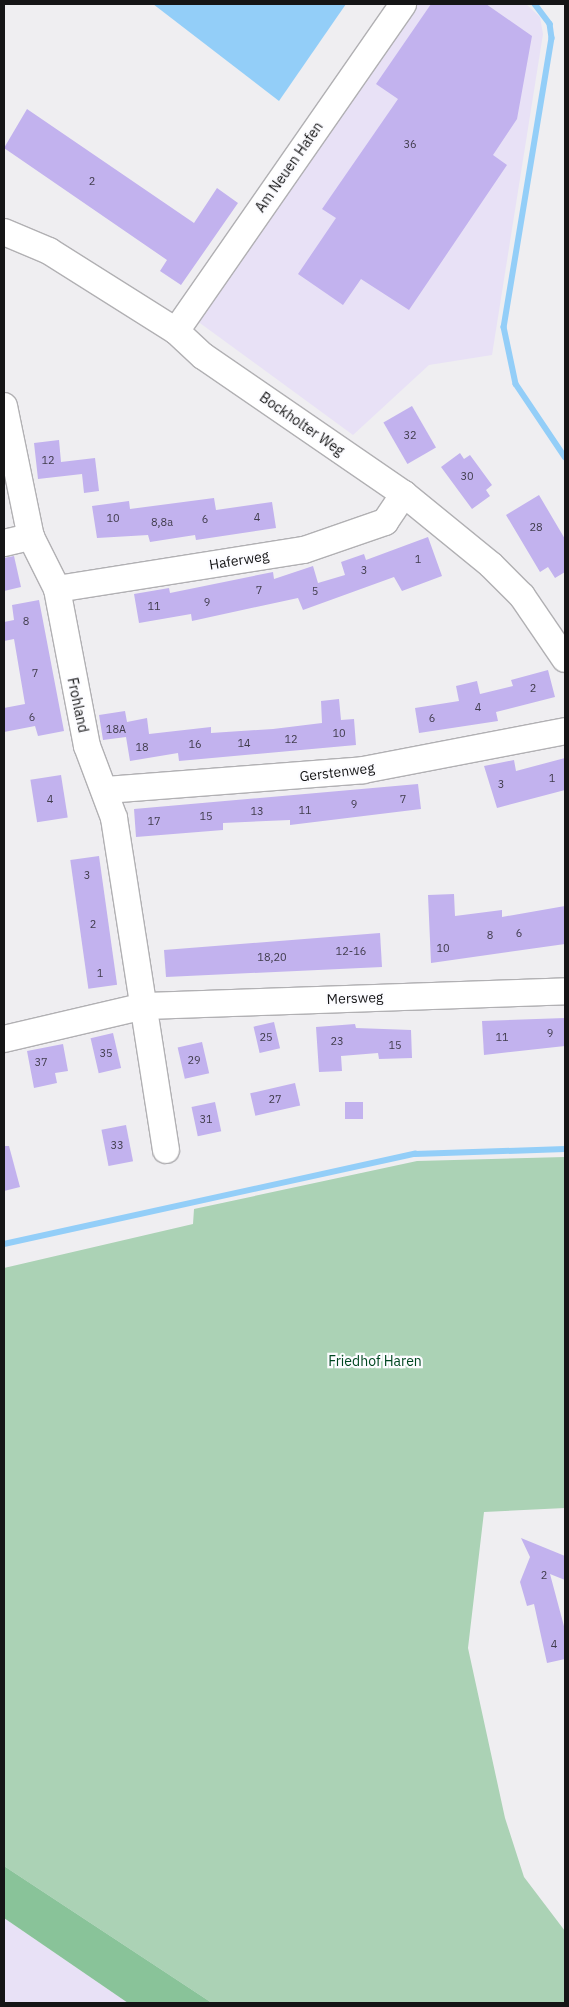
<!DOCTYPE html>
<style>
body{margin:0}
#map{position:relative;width:569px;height:2007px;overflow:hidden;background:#efeef1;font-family:"IBM Plex Sans",sans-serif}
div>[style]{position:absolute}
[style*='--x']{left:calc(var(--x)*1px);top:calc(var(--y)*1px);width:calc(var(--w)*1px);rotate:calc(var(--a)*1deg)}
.commercial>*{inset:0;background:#e8e1f6}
.green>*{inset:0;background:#abd2b5}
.forest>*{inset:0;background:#89c399}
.water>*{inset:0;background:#93cef8}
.stream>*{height:5.5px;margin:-2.75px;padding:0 2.75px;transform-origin:2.75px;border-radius:2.75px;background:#93cef8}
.building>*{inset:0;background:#c2b2ee;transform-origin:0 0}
.roads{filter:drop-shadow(1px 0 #b1b0b3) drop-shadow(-1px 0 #b1b0b3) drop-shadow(0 1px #b1b0b3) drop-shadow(0 -1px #b1b0b3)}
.minor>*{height:26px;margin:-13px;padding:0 13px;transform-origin:13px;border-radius:13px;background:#fff}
span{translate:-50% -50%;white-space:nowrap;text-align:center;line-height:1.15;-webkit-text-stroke:4.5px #fcfcff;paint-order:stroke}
.number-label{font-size:11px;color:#403c4c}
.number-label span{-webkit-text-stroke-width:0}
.street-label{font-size:14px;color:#151516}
.park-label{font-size:14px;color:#004721}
.frame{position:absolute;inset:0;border:5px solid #151516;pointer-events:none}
</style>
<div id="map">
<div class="commercial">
<div style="clip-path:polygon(413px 4px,526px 4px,540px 17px,543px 34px,492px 355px,429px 365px,353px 435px,193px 318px)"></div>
<div style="clip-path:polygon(4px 1918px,128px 2003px,4px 2003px)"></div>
</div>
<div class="green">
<div style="clip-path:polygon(565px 1157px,565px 1508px,484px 1512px,468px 1648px,505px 1818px,524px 1877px,565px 1931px,565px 2003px,212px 2003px,4px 1866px,4px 1268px,193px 1224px,194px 1209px,417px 1161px)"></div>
</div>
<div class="forest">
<div style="clip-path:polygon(4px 1866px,212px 2003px,128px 2003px,4px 1918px)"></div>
</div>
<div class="water">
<div style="clip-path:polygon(153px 4px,346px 4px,279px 101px)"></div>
</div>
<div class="stream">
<div style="--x:535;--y:4;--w:25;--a:53"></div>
<div style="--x:550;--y:24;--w:14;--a:82"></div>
<div style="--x:552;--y:38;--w:293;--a:99.4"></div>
<div style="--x:504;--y:327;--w:58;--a:78.1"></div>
<div style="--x:516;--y:384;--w:88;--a:56.1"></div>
<div style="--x:4;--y:1244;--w:421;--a:-12.4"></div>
<div style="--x:415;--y:1154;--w:150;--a:-1.9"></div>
</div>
<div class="building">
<div style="clip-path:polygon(431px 4px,486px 4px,532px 36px,517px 119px,493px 155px,507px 165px,409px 310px,361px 279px,343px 305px,298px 274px,336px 218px,322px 209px,398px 99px,376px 84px)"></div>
<div style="clip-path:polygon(27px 109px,194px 223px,217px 188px,238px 203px,181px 285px,160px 271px,167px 260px,4px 148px)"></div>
<div style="left:412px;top:406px;width:48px;height:33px;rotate:60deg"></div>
<div style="clip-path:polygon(59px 440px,61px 462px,95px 458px,99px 491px,84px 493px,82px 474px,38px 479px,34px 443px)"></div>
<div style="clip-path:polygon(460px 453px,464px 459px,470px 455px,492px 485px,486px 490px,490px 496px,472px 509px,441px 467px)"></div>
<div style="clip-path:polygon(539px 495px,565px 539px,565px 572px,555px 578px,548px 567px,540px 572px,506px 515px)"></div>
<div style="clip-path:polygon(214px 498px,216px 510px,272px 502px,276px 528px,196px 540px,195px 535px,150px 542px,148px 535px,97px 538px,92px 506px,129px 501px,130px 509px)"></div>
<div style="clip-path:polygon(428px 537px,442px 576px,402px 591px,394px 577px,303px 610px,298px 598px,192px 621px,191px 614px,139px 623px,134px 594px,169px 588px,170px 593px,273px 572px,274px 579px,313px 566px,318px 583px,345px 575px,341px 562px,364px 554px,366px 560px)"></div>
<div style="clip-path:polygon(14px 556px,21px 587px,4px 591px,4px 558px)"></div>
<div style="clip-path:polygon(39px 600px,64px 731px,38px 736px,35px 726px,4px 732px,4px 708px,25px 704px,14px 639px,4px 641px,4px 622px,14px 620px,12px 605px)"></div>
<div style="clip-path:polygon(548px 670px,555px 697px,496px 712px,498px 721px,419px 733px,415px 708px,459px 701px,456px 686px,477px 681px,480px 694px,513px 686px,511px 680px)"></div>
<div style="clip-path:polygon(339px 699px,341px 720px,354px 719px,356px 745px,179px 761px,178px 753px,130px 761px,126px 737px,103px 740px,99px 715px,125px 711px,127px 722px,147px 718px,149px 734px,211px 727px,211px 733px,273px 729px,322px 723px,321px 701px)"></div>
<div style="clip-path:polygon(565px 758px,565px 790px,497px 808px,484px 766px,514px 760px,516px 771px)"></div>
<div style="left:61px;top:775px;width:43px;height:31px;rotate:81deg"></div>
<div style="clip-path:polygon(418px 784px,421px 809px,290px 825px,290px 820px,223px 823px,223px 830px,136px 837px,134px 809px)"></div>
<div style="left:99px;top:856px;width:130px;height:29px;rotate:82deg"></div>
<div style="clip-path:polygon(454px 894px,455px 916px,502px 910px,502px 917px,565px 906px,565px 944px,431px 963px,428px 895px)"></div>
<div style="clip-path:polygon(380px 933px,382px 967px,166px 977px,164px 950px)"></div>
<div style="clip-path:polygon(565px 1018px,565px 1046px,484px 1055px,482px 1021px)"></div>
<div style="left:274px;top:1022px;width:27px;height:21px;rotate:77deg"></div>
<div style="clip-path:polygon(355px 1024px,356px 1028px,411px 1030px,412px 1058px,379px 1059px,378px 1053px,341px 1056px,342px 1071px,319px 1072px,316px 1027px)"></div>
<div style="left:113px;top:1033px;width:36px;height:23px;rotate:77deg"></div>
<div style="left:202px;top:1042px;width:32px;height:25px;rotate:77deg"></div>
<div style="clip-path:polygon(63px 1044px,68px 1071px,55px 1073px,57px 1083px,34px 1088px,27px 1051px)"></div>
<div style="left:295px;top:1083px;width:23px;height:46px;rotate:77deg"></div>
<div style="left:215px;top:1102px;width:30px;height:24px;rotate:78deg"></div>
<div style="left:345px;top:1102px;width:18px;height:17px"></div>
<div style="left:126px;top:1125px;width:37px;height:25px;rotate:79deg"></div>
<div style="clip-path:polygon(4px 1146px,9px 1146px,20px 1187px,4px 1191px)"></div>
<div style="clip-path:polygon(521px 1538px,565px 1556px,565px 1580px,550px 1574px,565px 1630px,565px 1659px,547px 1663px,534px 1604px,527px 1606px,520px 1582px,530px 1557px)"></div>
</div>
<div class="roads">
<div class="minor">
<div style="--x:4;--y:232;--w:49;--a:22.9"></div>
<div style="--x:49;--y:251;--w:150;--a:32.2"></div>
<div style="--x:176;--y:331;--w:37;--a:43"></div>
<div style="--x:203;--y:356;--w:244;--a:34.5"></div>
<div style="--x:404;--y:494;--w:112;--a:39.2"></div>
<div style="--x:491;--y:565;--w:44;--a:45"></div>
<div style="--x:522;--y:596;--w:76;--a:55.7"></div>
<div style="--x:176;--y:331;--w:398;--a:-55.2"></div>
<div style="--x:4;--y:406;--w:134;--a:78.4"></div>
<div style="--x:31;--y:537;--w:58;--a:63.4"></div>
<div style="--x:57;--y:589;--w:160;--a:79.2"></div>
<div style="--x:87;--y:746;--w:77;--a:69.4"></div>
<div style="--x:114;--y:818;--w:336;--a:81.1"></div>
<div style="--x:4;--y:543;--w:28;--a:-13"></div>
<div style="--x:57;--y:589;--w:250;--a:-9"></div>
<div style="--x:304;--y:550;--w:86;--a:-19.1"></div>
<div style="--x:385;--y:522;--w:34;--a:-56"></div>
<div style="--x:106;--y:790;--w:258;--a:-4.4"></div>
<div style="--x:363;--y:770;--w:206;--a:-10.9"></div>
<div style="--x:4;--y:1039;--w:145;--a:-13.2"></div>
<div style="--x:145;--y:1006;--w:420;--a:-2"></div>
</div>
</div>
<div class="number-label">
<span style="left:410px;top:144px">36</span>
<span style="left:92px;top:181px">2</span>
<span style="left:410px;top:435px">32</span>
<span style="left:48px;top:460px">12</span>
<span style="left:467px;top:476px">30</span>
<span style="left:257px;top:517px">4</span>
<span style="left:113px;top:518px">10</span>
<span style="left:205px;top:519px">6</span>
<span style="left:162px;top:522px">8,8a</span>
<span style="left:536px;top:527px">28</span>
<span style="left:418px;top:559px">1</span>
<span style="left:364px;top:570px">3</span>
<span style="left:259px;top:590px">7</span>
<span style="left:315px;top:591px">5</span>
<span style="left:207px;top:602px">9</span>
<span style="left:154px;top:606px">11</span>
<span style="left:26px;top:621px">8</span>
<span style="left:35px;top:673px">7</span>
<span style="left:533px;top:688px">2</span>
<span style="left:478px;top:707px">4</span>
<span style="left:32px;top:717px">6</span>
<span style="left:432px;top:718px">6</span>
<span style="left:116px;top:729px">18A</span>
<span style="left:339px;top:733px">10</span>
<span style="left:291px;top:739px">12</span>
<span style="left:244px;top:743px">14</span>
<span style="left:195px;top:744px">16</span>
<span style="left:142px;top:747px">18</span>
<span style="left:552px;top:778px">1</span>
<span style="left:501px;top:784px">3</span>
<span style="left:50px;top:799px">4</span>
<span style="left:403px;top:799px">7</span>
<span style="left:354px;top:804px">9</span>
<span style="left:305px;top:810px">11</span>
<span style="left:257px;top:811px">13</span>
<span style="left:206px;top:816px">15</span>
<span style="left:154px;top:821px">17</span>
<span style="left:87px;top:875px">3</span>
<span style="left:93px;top:924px">2</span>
<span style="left:519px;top:933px">6</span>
<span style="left:490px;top:935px">8</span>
<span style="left:443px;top:948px">10</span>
<span style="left:351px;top:951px">12-16</span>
<span style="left:272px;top:957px">18,20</span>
<span style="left:100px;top:973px">1</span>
<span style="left:550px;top:1033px">9</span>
<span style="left:266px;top:1037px">25</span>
<span style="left:502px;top:1037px">11</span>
<span style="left:337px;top:1041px">23</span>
<span style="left:395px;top:1045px">15</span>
<span style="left:106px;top:1053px">35</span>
<span style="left:194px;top:1060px">29</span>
<span style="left:41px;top:1062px">37</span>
<span style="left:275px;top:1099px">27</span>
<span style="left:206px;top:1119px">31</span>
<span style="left:117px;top:1145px">33</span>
<span style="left:544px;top:1575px">2</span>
<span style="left:554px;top:1644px">4</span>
</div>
<div class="street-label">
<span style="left:289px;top:167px;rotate:-55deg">Am Neuen Hafen</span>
<span style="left:302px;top:424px;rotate:35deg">Bockholter Weg</span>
<span style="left:239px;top:560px;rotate:-9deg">Haferweg</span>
<span style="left:78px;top:705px;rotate:78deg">Frohland</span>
<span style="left:337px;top:772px;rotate:-7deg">Gerstenweg</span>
<span style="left:355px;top:998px;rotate:-2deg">Mersweg</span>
</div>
<div class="park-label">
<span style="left:375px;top:1361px">Friedhof Haren</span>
</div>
<div class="frame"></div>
</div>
